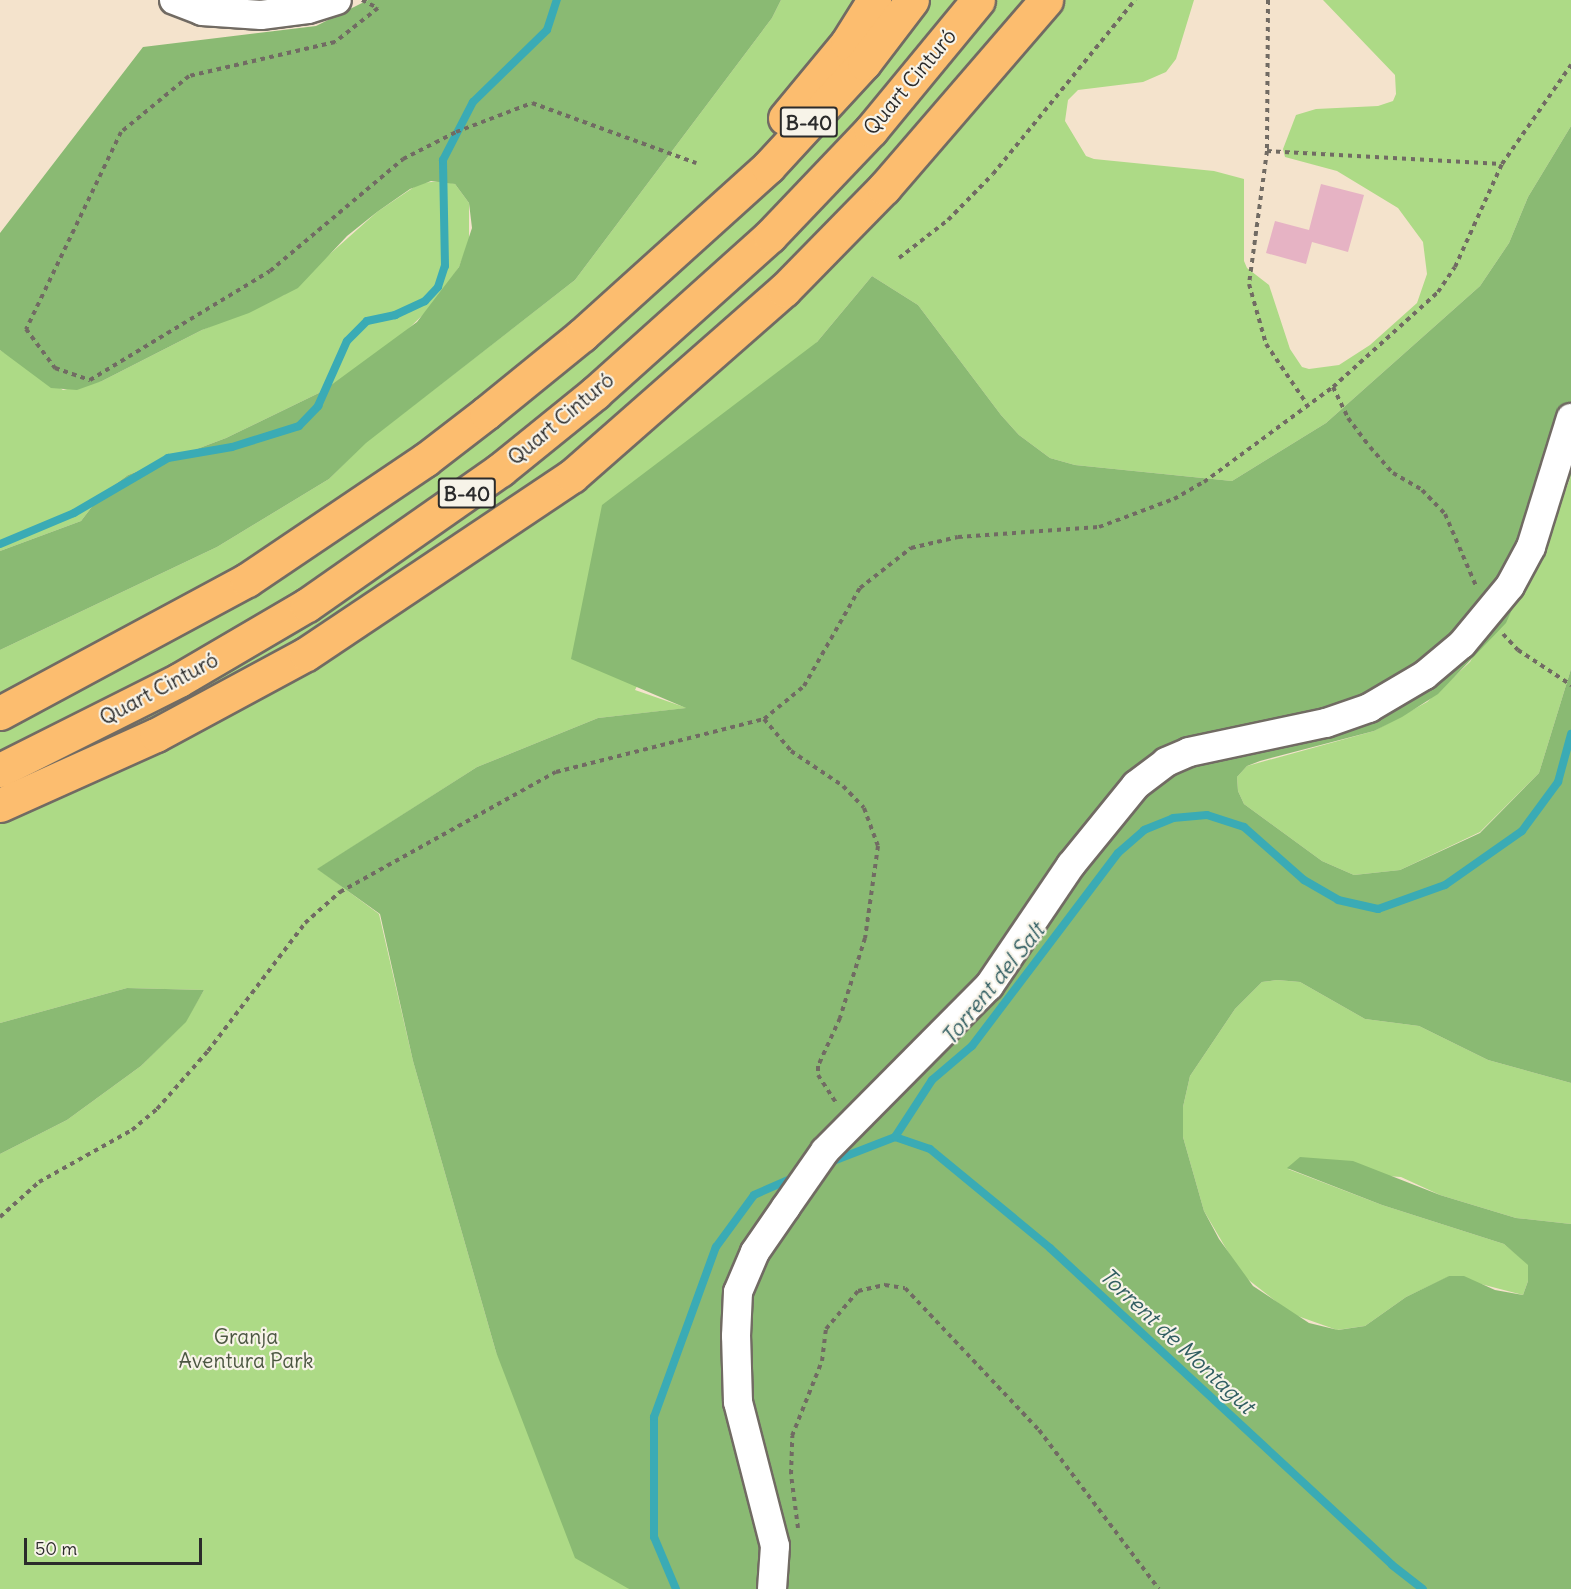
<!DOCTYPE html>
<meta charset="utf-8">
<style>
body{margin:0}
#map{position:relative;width:1571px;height:1589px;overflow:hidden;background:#f4e3cc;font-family:Delius,sans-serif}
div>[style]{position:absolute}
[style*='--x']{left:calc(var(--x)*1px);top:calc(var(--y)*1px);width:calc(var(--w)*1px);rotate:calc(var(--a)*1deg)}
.green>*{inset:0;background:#adda86}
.forest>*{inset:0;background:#8aba73}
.stream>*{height:8px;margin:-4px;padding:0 4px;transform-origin:4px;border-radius:4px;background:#3aabb5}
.building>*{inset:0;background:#e6b3c4}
.path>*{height:4px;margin-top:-2px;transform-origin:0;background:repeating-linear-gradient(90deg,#716b63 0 4.5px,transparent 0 9px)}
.roads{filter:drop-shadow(2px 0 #716b63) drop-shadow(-2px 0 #716b63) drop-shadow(0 2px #716b63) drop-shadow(0 -2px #716b63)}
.street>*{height:28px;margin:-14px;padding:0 14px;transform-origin:14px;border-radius:14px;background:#fff}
.highway>*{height:33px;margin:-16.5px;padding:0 16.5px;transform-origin:16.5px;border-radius:16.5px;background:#fcbd6f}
span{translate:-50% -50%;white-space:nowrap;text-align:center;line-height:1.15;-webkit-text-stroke:4.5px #f7f3e8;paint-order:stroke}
.shield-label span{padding:2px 4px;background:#f7f3e8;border:2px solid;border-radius:4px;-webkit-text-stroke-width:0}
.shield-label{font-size:20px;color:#2b2b2b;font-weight:700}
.street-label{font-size:21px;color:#2b2b2b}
.park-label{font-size:21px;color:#4c5742}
.water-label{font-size:22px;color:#315e62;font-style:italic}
.scale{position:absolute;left:24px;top:1538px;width:178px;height:27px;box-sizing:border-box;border:3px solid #2b2b2b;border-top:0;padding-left:8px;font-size:18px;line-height:21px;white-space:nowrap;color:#2b2b2b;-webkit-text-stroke:4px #f7f3e8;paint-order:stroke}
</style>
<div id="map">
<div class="green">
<div style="clip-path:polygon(781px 0,1194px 0,1176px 59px,1166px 72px,1143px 82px,1078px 90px,1068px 100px,1065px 121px,1086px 156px,1094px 159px,1214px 171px,1244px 179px,1244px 261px,1247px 268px,1269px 285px,1290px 349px,1302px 367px,1309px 369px,1339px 365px,1370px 345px,1417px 303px,1427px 274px,1423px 242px,1398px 208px,1337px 171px,1285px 157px,1283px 149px,1296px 115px,1316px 109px,1378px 106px,1393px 101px,1396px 94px,1395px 75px,1323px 0,1571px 0,1571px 126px,1528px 197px,1509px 243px,1480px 286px,1326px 423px,1232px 481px,1075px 465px,1050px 458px,1019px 435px,1001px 415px,918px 305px,872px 276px,817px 342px,635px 690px,687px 708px,598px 718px,477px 767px,318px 869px,379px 914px,413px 1061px,496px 1352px,629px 1589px,0 1589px,0 1154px,67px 1120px,141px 1066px,185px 1022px,204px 990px,127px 988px,0 1023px,0 650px,217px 547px,329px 479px,365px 443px,575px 280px,772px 18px)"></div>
<div style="clip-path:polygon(443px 181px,455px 184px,469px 203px,469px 241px,459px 267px,436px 302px,397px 340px,323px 391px,226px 438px,128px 475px,101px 495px,81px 521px,0 551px,0 350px,63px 390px,102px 381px,202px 330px,284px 295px,377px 212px,420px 183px)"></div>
<div style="clip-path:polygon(1571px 476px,1571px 669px,1539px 773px,1480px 832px,1400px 870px,1354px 875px,1322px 861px,1244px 804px,1238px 791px,1237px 777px,1247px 766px,1374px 731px,1427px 702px,1470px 662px,1556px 515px)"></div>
<div style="clip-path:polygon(1277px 980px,1300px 982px,1365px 1019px,1419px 1026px,1488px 1060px,1571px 1083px,1571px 1224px,1516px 1218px,1440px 1195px,1401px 1177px,1288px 1169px,1382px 1205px,1504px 1244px,1528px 1264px,1528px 1281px,1523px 1295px,1450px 1276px,1406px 1297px,1365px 1326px,1337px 1330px,1292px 1314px,1241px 1274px,1204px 1211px,1183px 1137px,1183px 1107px,1190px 1076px,1235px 1009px,1262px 982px)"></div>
</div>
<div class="forest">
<div style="clip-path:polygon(368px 0,781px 0,772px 18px,575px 280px,366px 443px,329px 479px,217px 547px,0 650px,0 551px,81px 521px,101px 495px,128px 475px,226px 438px,323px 391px,417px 322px,459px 267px,472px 228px,469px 203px,455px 184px,431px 181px,410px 189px,377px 212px,347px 236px,298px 288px,249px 313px,202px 330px,102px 381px,77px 390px,51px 388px,0 350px,0 233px,143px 47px,316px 26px)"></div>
<div style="clip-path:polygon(1571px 126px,1571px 476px,1506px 623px,1438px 694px,1402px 717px,1374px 731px,1260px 761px,1247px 766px,1237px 777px,1238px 791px,1244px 804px,1322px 861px,1354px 875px,1400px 870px,1480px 833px,1539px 773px,1571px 669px,1571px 1083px,1488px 1060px,1419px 1026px,1365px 1019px,1300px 982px,1277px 980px,1262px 982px,1235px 1009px,1190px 1076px,1183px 1107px,1183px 1137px,1204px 1211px,1219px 1239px,1253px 1286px,1309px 1323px,1338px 1330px,1365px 1326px,1406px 1297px,1449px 1276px,1464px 1276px,1495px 1290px,1523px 1295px,1528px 1281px,1528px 1265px,1504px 1244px,1382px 1205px,1287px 1168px,1300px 1157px,1353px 1161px,1440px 1195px,1516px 1218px,1571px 1224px,1571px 1589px,629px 1589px,575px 1558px,496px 1352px,413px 1061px,380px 914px,317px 869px,477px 767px,598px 718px,686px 708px,571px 659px,602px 505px,817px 342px,872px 276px,918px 305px,1001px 415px,1019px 435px,1050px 458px,1075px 465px,1232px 481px,1326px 423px,1480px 286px,1509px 243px,1528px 197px)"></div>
<div style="clip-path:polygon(127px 988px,204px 990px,186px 1022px,141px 1066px,67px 1120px,0 1154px,0 1023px)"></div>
</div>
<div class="stream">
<div style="--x:0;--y:544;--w:80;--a:-22.7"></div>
<div style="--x:74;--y:513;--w:109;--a:-30.3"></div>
<div style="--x:168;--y:458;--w:65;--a:-9.8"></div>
<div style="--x:232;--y:447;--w:70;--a:-17.4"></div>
<div style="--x:299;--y:426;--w:28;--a:-46"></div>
<div style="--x:318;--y:406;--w:71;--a:-66"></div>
<div style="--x:347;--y:341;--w:28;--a:-45"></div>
<div style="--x:367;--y:321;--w:29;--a:-12"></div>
<div style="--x:395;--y:315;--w:33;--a:-25"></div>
<div style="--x:425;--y:301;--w:19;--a:-47"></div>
<div style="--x:438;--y:287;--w:22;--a:-72"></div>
<div style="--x:445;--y:266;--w:106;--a:-91.1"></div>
<div style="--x:443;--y:160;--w:65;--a:-62.7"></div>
<div style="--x:473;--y:102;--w:103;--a:-44.2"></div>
<div style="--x:547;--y:30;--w:32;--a:-72"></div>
<div style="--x:895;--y:1137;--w:37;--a:19"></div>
<div style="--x:930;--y:1149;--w:156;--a:39.5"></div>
<div style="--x:1050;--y:1248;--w:466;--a:42.8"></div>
<div style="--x:1392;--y:1565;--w:39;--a:38"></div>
<div style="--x:828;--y:1163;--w:72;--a:-21.2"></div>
<div style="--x:895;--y:1137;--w:68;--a:-57"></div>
<div style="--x:932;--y:1080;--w:52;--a:-40.4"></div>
<div style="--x:972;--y:1046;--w:242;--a:-52.9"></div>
<div style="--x:1118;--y:853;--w:35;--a:-41"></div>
<div style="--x:1144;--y:830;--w:31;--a:-22"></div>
<div style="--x:1173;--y:818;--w:34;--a:-5"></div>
<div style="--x:1207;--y:815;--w:39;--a:18"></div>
<div style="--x:1244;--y:827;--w:80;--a:41.5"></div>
<div style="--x:1304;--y:880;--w:39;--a:30"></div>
<div style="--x:1338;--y:900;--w:41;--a:12.7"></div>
<div style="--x:1378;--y:909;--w:71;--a:-19.7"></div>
<div style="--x:1445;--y:885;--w:94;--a:-35"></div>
<div style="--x:1522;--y:831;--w:61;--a:-53.7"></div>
<div style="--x:1558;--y:782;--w:50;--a:-74.8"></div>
<div style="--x:676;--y:1589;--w:56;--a:-112.9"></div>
<div style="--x:654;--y:1537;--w:120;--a:-90"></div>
<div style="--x:654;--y:1417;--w:181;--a:-70"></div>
<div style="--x:716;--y:1247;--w:64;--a:-53.8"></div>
<div style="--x:754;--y:1195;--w:45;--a:-23.7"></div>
</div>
<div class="building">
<div style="clip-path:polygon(1321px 184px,1364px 195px,1348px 252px,1312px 242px,1306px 264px,1266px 253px,1275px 221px,1309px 230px)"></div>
</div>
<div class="path">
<div style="--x:362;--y:0;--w:18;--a:27"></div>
<div style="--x:378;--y:8;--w:55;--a:141.7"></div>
<div style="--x:335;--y:42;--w:150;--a:166.9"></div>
<div style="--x:189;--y:76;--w:88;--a:140.5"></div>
<div style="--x:121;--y:132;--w:219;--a:115.7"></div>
<div style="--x:26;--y:329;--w:49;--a:53.4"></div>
<div style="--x:55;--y:368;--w:37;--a:19"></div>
<div style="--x:90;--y:380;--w:210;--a:-31.2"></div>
<div style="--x:270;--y:271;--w:174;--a:-40.1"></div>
<div style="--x:403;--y:159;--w:59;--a:-27"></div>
<div style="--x:456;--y:132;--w:81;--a:-20.9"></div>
<div style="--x:532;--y:103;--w:175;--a:20.1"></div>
<div style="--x:1268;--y:0;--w:151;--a:90.4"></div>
<div style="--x:1267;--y:151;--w:134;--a:97.7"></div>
<div style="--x:1249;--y:284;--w:62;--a:74.2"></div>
<div style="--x:1266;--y:344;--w:73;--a:55.7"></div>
<div style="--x:1267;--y:151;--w:235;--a:3.2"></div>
<div style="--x:899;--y:258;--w:62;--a:-37.8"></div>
<div style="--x:948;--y:220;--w:64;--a:-45.6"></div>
<div style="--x:993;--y:174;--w:225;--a:-50.8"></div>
<div style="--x:1333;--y:387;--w:34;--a:64"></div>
<div style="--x:1348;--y:418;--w:36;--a:53"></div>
<div style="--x:1370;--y:447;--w:35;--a:49"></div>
<div style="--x:1393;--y:473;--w:34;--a:30"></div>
<div style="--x:1422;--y:490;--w:33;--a:46"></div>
<div style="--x:1445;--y:514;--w:78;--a:66.7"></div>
<div style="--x:1503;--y:634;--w:22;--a:47"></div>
<div style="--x:1518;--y:650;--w:64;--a:33.4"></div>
<div style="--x:764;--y:719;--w:42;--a:49.8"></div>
<div style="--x:791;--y:751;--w:63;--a:33.9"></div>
<div style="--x:843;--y:786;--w:30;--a:46"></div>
<div style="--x:864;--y:808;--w:40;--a:69.8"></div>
<div style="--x:878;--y:846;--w:93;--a:98"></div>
<div style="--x:865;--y:938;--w:84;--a:107.4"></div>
<div style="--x:840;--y:1018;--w:53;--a:114.6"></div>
<div style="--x:818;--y:1066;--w:9;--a:90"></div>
<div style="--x:818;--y:1075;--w:35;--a:57"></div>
<div style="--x:0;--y:1217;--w:52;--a:-41.9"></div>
<div style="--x:39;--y:1182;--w:107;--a:-29.2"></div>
<div style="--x:132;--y:1130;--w:33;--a:-40"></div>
<div style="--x:157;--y:1109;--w:77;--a:-48.7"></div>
<div style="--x:208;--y:1051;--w:161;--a:-52.8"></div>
<div style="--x:305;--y:923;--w:47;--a:-41.5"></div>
<div style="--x:340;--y:892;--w:247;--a:-29.1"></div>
<div style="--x:556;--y:772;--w:215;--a:-14.3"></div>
<div style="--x:764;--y:719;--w:52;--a:-39.5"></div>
<div style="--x:804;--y:686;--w:113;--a:-60.3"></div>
<div style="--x:860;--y:588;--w:65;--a:-38.1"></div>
<div style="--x:911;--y:548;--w:48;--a:-13.2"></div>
<div style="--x:958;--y:537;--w:141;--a:-4.1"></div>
<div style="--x:1099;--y:527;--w:80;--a:-20.5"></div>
<div style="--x:1174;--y:499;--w:34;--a:-30"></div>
<div style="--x:1204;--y:482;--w:160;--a:-36.4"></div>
<div style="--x:1333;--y:387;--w:142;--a:-42.1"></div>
<div style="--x:1438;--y:292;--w:30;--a:-56"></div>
<div style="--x:1455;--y:267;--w:113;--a:-65.5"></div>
<div style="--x:1502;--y:164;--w:121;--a:-55.1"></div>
<div style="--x:798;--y:1528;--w:54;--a:-97.4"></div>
<div style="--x:791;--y:1474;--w:38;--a:-88"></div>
<div style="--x:792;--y:1436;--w:81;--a:-68.2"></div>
<div style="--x:822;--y:1361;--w:32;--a:-83"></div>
<div style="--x:826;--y:1329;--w:50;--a:-49.9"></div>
<div style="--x:858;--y:1291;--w:28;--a:-13"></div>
<div style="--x:885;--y:1285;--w:20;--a:9"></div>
<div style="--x:905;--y:1288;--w:195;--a:46.7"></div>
<div style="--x:1039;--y:1430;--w:199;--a:53"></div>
</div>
<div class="roads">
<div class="street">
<div style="--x:174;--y:0;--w:30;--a:21"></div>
<div style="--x:202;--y:11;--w:59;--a:3.9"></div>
<div style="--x:261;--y:15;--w:47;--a:-7.3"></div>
<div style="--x:308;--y:9;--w:30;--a:-17"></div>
<div style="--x:772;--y:1589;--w:43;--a:-86"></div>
<div style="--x:775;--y:1546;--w:149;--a:-104.4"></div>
<div style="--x:738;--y:1402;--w:66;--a:-91.7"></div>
<div style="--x:736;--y:1336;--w:44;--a:-87.4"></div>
<div style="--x:738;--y:1292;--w:43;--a:-67"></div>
<div style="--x:755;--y:1252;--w:55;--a:-55.4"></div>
<div style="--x:786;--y:1207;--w:68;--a:-55.1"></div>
<div style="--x:825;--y:1151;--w:233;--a:-45.2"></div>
<div style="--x:989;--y:986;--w:146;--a:-55.9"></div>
<div style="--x:1071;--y:865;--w:103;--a:-50.9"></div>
<div style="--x:1136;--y:785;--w:38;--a:-37"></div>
<div style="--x:1166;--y:762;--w:25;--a:-23"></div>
<div style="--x:1189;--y:752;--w:140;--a:-12"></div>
<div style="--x:1326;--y:723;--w:46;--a:-19.2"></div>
<div style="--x:1369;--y:708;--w:65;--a:-30.5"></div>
<div style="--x:1425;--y:675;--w:48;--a:-40"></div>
<div style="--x:1462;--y:644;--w:75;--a:-50.4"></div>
<div style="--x:1510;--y:586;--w:44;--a:-61.7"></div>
<div style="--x:1531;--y:547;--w:135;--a:-72.8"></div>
</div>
<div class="highway">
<div style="--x:785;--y:118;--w:97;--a:-50.4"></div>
<div style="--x:847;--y:43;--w:51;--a:-57.9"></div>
<div style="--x:0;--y:713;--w:281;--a:-28.3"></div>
<div style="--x:247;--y:580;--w:215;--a:-34"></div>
<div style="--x:425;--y:460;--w:77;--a:-37.6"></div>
<div style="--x:486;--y:413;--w:124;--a:-39.1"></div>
<div style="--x:582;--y:335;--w:251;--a:-42.1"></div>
<div style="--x:768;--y:167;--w:142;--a:-47.3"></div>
<div style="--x:864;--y:63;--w:79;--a:-52.7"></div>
<div style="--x:0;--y:770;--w:200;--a:-26.7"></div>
<div style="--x:179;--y:680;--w:148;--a:-30.4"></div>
<div style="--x:307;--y:605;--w:236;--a:-35"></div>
<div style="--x:500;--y:470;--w:122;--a:-39"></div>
<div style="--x:595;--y:393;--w:235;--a:-41.9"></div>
<div style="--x:770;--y:236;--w:146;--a:-46.4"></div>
<div style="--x:871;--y:130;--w:168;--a:-50.5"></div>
<div style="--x:0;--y:805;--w:171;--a:-24.2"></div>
<div style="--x:156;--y:735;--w:170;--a:-28.4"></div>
<div style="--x:306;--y:654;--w:320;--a:-33.8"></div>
<div style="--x:572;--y:476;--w:282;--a:-41.3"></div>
<div style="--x:784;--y:290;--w:143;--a:-45.6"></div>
<div style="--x:884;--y:188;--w:248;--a:-49.2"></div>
</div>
</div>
<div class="shield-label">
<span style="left:809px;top:122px">B-40</span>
<span style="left:467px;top:493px">B-40</span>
</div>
<div class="street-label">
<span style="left:910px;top:82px;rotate:-50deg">Quart Cinturó</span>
<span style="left:561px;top:419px;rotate:-40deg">Quart Cinturó</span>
<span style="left:159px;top:689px;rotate:-28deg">Quart Cinturó</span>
</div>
<div class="park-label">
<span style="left:246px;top:1349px">Granja<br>Aventura Park</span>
</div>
<div class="water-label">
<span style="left:993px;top:984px;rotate:-51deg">Torrent del Salt</span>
<span style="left:1177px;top:1341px;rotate:43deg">Torrent de Montagut</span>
</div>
<div class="scale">50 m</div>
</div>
